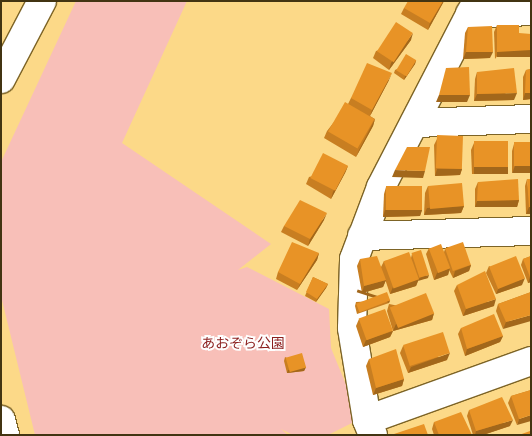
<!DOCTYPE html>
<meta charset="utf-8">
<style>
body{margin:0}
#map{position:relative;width:532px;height:436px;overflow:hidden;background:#fcd988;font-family:Manrope,"Noto Sans JP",sans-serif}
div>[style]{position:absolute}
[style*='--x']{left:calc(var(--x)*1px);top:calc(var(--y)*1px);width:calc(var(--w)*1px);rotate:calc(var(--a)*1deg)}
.green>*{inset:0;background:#f8bfb8}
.roads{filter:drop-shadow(1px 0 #7d6426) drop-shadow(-1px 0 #7d6426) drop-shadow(0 1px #7d6426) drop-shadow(0 -1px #7d6426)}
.minor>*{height:28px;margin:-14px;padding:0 14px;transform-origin:14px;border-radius:14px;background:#fff}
.wall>*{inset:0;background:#c87e21}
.shaded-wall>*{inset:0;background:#a2671b;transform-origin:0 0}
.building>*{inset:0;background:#e89326;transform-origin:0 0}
span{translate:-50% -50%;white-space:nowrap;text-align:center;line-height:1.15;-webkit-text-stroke:4px #fefefe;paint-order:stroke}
.park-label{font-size:14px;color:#8b1e1d}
.frame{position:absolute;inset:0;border:2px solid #423412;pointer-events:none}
</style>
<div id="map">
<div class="green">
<div style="clip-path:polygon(76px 1px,187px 1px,122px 143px,271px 244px,238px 270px,247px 267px,329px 309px,331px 348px,360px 419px,328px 435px,293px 435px,281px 429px,288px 435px,35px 435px,1px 296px,1px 162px)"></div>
</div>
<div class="roads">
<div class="minor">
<div style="--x:470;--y:14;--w:61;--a:-2.8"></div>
<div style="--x:1;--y:79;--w:88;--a:-62.3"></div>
<div style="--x:415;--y:123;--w:116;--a:-2"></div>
<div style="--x:362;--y:236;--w:169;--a:-1.7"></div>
<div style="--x:1;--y:420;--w:16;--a:75"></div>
<div style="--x:367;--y:420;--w:174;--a:-19.8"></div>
<div style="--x:373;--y:435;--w:16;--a:-112"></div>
<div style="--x:367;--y:420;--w:93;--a:-99.3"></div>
<div style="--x:352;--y:328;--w:69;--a:-88.3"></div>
<div style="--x:354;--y:259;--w:77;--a:-69.4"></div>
<div style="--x:381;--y:187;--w:209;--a:-62.7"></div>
</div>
</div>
<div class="wall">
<div style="clip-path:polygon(444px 1px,428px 30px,401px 14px,404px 8px)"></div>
<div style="clip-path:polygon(497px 25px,519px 25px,495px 59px,494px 32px)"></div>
<div style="clip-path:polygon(468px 27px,490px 58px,463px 59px,465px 33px)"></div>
<div style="clip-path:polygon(411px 40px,389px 70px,373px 58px,376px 51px)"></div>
<div style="clip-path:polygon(416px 60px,415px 64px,404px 80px,394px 73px,395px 70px)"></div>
<div style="clip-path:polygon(531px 69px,531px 99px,523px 100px,523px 77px,526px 70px)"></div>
<div style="clip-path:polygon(477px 72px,514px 100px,474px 101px,475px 79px)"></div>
<div style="clip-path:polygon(389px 80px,370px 116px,375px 119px,373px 126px,356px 157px,324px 138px,327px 131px,348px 104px,351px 98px)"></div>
<div style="clip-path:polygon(437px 139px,462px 169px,460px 175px,435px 176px,434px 145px)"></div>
<div style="clip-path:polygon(531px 142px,512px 173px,512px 151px,514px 144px)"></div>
<div style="clip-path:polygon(474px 143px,508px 167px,506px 174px,472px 174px,471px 150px)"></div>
<div style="clip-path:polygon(348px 166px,345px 173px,331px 199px,306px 184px,309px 177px)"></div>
<div style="clip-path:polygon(527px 179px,531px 214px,526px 214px,525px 186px)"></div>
<div style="clip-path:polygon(478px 182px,519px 200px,517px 207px,475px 207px,475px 189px)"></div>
<div style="clip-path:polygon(428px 186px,464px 206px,461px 213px,424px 215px,425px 193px)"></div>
<div style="clip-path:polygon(386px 187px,422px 210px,420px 216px,383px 217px,384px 194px)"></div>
<div style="clip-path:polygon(324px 220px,308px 246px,281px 232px,284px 226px)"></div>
<div style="clip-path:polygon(429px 248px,444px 252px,445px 249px,471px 265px,469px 271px,453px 278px,449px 270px,448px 275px,434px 280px,426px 254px)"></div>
<div style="clip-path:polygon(319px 253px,317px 260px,297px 290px,276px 279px,278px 272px)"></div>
<div style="clip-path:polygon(412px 254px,428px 278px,418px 280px,416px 286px,390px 294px,385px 279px,386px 280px,383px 287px,362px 293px,357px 266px,360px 259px,381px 267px,384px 261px,411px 258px)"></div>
<div style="clip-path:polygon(531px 256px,531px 282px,528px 283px,521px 265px,523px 259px)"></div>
<div style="clip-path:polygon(489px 266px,522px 285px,496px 294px,486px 273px)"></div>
<div style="clip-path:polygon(313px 277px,328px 284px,326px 288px,316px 302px,305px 296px)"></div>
<div style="clip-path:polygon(457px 285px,494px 306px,463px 316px,454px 291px)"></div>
<div style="clip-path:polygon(531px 292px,503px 329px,496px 311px,498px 304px)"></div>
<div style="clip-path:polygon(390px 300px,389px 303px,357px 314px,355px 306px,356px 302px)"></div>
<div style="clip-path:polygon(389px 304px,434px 313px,432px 320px,393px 331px,387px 311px)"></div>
<div style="clip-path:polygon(359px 319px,393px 331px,390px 337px,363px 347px,356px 326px)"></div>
<div style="clip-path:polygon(461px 328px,503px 336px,500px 342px,465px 356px,458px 334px)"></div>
<div style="clip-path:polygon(403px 346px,447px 360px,408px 373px,400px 353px)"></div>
<div style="clip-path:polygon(285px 357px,306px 367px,304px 371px,287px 373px,284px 361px)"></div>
<div style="clip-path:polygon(369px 359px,404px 379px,402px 386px,373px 395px,366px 366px)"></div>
<div style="clip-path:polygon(531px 390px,517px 425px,508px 403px,511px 396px)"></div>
<div style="clip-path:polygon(469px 410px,510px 426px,483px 435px,473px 435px,467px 416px)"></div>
<div style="clip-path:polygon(434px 422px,472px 435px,434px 435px,432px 429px)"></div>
</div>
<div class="shaded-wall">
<div style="clip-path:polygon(443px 1px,444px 1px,428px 30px,430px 23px)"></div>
<div style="clip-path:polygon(413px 33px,411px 40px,389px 70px,391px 63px)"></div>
<div style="left:531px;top:50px;width:7px;height:34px;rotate:90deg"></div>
<div style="clip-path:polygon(466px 52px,493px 52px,490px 58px,463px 59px)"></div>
<div style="clip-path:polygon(416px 60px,415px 64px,404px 80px,405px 76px)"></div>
<div style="clip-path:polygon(392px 73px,389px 80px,370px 116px,372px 110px)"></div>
<div style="clip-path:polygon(517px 93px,514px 100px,474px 101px,477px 94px)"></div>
<div style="clip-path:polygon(525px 93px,531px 93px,531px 99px,523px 100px)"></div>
<div style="clip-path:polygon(439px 95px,470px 95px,467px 102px,436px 102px)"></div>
<div style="clip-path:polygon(375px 119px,373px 126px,356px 157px,359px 150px)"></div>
<div style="clip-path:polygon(348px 166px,345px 173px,331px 199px,333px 192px)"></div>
<div style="clip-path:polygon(515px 166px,531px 166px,531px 173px,512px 173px)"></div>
<div style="left:474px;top:167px;width:34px;height:7px"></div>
<div style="clip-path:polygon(437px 169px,462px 169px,460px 175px,435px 176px)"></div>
<div style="clip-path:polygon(395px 170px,425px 171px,423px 178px,392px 177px)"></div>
<div style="clip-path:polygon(519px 200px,517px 207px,475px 207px,477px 201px)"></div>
<div style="clip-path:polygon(464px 206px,461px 213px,424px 215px,427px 208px)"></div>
<div style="clip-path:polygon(529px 207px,531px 207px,531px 214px,526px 214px)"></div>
<div style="clip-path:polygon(385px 210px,422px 210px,420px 216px,383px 217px)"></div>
<div style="clip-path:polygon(327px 213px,324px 220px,308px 246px,310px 239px)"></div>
<div style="clip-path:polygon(319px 253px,317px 260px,297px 290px,300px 284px)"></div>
<div style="clip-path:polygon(471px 265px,469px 271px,453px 278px,455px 271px)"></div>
<div style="clip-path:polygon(450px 268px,448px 275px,434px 280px,437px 273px)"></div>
<div style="clip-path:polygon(429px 275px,428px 278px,418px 281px,420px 277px)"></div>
<div style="clip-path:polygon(531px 276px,531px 282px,528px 283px,530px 277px)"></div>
<div style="clip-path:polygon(525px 278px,522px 285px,496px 294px,499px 287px)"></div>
<div style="clip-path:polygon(419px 279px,416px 286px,390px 294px,393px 287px)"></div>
<div style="clip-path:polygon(386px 280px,383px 287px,362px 293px,364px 286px)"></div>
<div style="clip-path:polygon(328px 284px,326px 288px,316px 302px,317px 299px)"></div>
<div style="clip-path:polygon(496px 299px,494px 306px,463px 316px,466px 309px)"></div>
<div style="left:390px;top:300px;width:3px;height:34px;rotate:108deg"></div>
<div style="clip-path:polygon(434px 313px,432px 320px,393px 331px,396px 324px)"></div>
<div style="clip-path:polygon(531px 315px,531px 321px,503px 329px,506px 322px)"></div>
<div style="clip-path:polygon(393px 331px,390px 337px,363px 347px,366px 340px)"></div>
<div style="clip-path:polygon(503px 336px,500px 342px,465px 356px,467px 349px)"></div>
<div style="clip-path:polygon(450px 353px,447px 360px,408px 373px,411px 367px)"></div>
<div style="clip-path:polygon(306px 367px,304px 371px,287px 373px,288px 370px)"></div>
<div style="clip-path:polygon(404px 379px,402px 386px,373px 395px,376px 388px)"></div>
<div style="clip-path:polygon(531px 415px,531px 421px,517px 425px,519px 419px)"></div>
<div style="clip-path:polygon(513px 420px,510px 426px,483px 435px,475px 435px,476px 431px)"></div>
</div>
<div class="building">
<div style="clip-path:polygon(408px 1px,443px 1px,430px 23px,404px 8px)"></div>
<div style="left:396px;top:22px;width:20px;height:35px;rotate:33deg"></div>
<div style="clip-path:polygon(497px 25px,519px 25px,519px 33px,531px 34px,531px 50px,497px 52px)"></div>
<div style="clip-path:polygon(492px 26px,493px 52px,466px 52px,468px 27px)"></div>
<div style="left:406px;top:54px;width:12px;height:19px;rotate:31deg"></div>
<div style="clip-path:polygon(367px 63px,392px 73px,372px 110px,351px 98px)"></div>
<div style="clip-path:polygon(469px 67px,470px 95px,439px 95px,446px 68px)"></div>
<div style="clip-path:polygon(514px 68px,517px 93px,477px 94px,477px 72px)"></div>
<div style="clip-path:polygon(531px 69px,531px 93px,525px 93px,526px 70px)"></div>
<div style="left:345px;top:102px;width:34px;height:34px;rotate:30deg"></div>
<div style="left:463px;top:136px;width:33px;height:26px;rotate:92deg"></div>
<div style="left:508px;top:141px;width:26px;height:34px;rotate:90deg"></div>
<div style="left:531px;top:142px;width:24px;height:17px;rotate:90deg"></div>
<div style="clip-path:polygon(407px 147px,430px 147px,425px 171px,395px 170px)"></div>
<div style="left:323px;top:153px;width:28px;height:28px;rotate:27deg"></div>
<div style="clip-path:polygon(518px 179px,519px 200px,477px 201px,478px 182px)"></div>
<div style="clip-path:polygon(527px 179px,531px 179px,531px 207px,529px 207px)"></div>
<div style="left:462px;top:183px;width:23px;height:34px;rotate:85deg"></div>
<div style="left:422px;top:186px;width:24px;height:36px;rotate:90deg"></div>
<div style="clip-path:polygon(300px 200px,327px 213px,310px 239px,284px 226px)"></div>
<div style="clip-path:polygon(292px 242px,319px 253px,300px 284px,278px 272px)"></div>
<div style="left:463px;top:242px;width:24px;height:19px;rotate:71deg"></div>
<div style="left:441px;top:244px;width:26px;height:13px;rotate:69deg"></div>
<div style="left:421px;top:250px;width:26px;height:10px;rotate:72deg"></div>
<div style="left:409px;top:252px;width:29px;height:27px;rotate:70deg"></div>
<div style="clip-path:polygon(377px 256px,386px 280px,364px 286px,360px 259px)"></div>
<div style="left:516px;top:256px;width:24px;height:29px;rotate:68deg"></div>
<div style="clip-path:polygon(531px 256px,531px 276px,530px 277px,523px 259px)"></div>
<div style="clip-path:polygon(485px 271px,496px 299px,466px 309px,457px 285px)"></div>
<div style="clip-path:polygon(313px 277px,328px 284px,317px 299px,306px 292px)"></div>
<div style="left:387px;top:292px;width:9px;height:33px;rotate:69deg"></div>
<div style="clip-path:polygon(531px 292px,531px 315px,506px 322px,498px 304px)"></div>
<div style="left:426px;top:293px;width:22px;height:39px;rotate:68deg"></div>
<div style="left:385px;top:309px;width:23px;height:28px;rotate:70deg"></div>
<div style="clip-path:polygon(494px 314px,503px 336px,467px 349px,461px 328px)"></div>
<div style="left:443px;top:332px;width:22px;height:42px;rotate:72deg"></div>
<div style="clip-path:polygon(396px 349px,404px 379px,376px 388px,369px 359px)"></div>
<div style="left:302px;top:353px;width:15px;height:17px;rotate:74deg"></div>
<div style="clip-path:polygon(531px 390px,531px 415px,519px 419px,511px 396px)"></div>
<div style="clip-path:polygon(502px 397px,513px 420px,476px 431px,469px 410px)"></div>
<div style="clip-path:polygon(461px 412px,472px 435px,439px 435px,434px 422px)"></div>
<div style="clip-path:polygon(424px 424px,428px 435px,394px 434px)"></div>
<div style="clip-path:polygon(530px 431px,531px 435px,519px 435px)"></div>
</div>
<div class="park-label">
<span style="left:243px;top:343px">あおぞら公園</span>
</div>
<div class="frame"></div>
</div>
